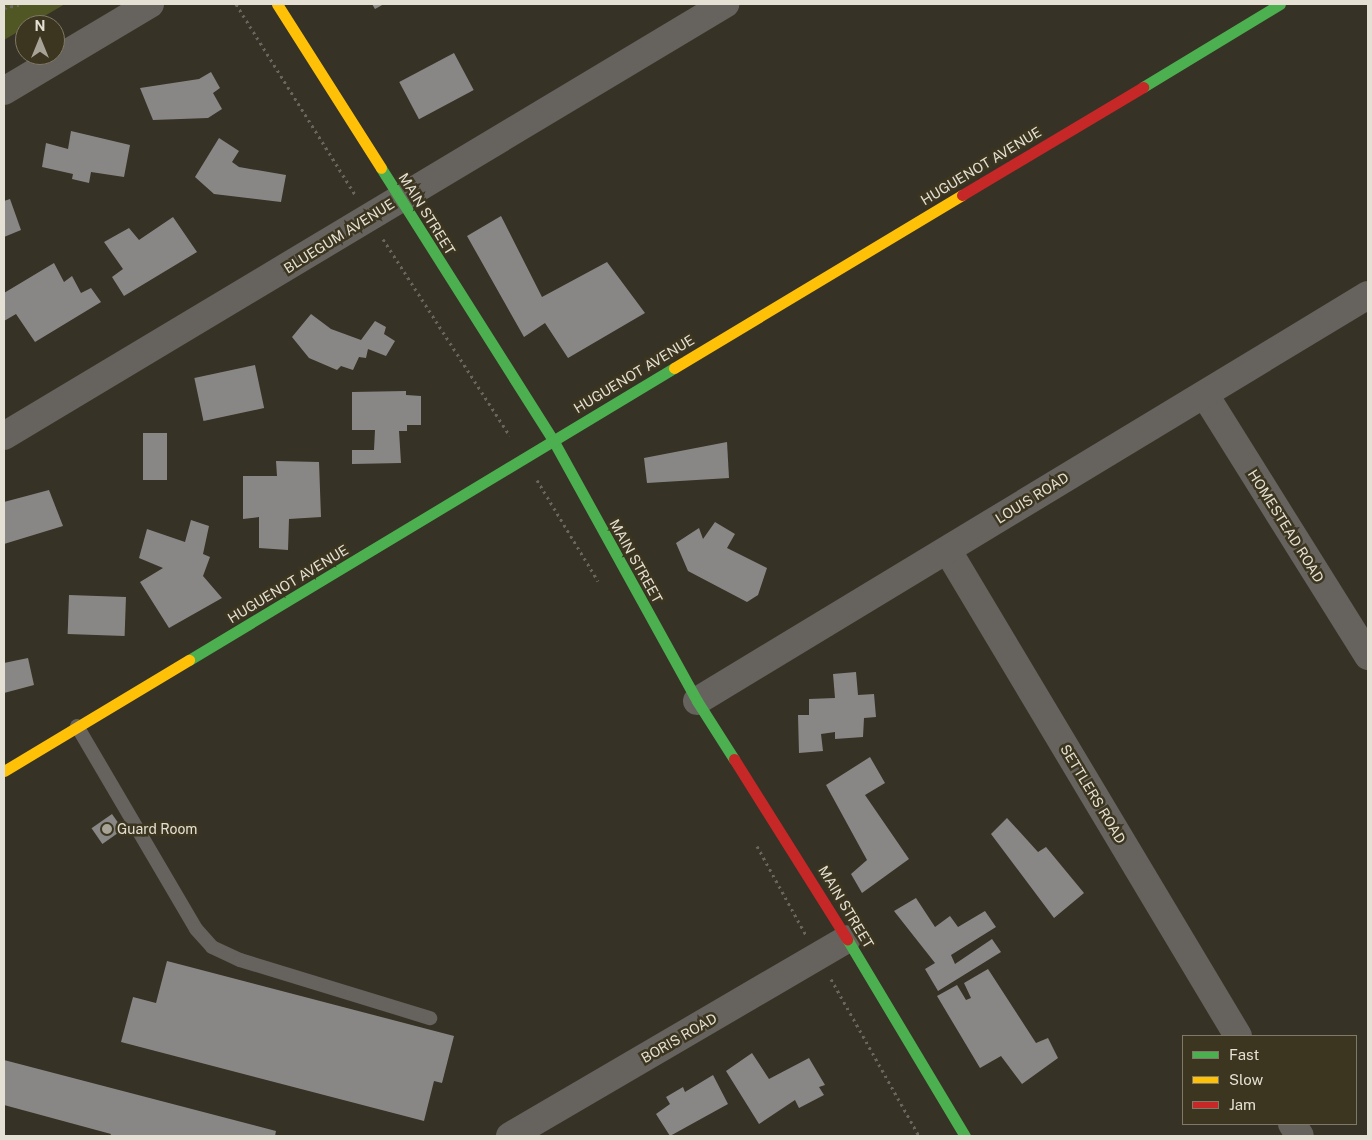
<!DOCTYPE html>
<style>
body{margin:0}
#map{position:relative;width:1372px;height:1140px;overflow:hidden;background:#363225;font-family:"Public Sans",sans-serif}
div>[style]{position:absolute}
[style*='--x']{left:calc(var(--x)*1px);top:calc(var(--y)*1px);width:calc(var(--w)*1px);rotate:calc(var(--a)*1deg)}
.green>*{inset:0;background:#515625}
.building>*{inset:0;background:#898786;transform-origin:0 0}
.path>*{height:3px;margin-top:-1.5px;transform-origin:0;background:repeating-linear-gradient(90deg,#696660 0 2.5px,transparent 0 6.5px)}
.lane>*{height:14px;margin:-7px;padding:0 7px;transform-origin:7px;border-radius:7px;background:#66625e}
.street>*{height:28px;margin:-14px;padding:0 14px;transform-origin:14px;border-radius:14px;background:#66625e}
.fast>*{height:11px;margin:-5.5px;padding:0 5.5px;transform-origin:5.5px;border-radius:5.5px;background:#4caf50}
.slow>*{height:11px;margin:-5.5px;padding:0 5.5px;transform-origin:5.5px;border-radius:5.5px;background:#ffc107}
.jam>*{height:11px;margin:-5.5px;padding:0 5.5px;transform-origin:5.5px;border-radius:5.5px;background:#c62828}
.dots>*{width:14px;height:14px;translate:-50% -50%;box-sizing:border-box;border:2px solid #3c351f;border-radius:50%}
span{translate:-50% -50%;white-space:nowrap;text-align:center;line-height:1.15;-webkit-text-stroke:5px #3c351f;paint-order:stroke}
.street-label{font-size:14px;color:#e4e0d3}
.poi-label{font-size:14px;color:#e4e0d3}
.left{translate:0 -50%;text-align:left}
.frame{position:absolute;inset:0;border:5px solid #e4e0d3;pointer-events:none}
.legend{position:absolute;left:1182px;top:1035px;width:175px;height:90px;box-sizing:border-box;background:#3c351f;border:1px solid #7f7967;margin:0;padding:6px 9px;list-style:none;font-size:15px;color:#e4e0d3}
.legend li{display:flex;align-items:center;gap:10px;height:25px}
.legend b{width:25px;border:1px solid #7f7967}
.north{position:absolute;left:15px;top:15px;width:50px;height:50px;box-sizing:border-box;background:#3c351f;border:1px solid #7f7967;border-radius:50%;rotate:0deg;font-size:14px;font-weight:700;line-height:20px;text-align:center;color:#e4e0d3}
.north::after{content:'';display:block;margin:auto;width:18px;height:22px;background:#a7a396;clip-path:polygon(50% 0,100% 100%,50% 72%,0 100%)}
</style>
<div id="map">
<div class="green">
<div style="clip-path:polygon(4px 4px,65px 4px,4px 40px)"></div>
</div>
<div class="building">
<div style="clip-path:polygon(372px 4px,384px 4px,375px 9px)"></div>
<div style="left:454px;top:53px;width:42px;height:62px;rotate:62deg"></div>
<div style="clip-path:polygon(211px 72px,220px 88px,213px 93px,222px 109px,208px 118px,153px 120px,140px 88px,199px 79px)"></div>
<div style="clip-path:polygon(71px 131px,130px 145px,124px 177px,91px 172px,89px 183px,72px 179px,73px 174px,42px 167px,46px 143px,68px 149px)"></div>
<div style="clip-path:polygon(219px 138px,239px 151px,232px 162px,239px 167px,286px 175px,281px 202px,214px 194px,195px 177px)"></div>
<div style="clip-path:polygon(10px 199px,21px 230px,4px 237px,4px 201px)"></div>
<div style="clip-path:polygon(501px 216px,542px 297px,607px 262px,645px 313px,568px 358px,545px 323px,524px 337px,467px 236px)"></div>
<div style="clip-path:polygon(173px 217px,197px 252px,124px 296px,112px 277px,123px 269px,104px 242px,129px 228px,139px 240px)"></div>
<div style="clip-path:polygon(54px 263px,64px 282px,72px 276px,81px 293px,91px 288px,101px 302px,35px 342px,16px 314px,4px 321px,4px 293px)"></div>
<div style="clip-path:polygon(311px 314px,331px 329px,361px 340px,375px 321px,386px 327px,384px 334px,395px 341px,386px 356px,368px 349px,366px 358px,359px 357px,353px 370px,341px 366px,337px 370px,309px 358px,292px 337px)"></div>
<div style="left:255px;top:365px;width:44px;height:62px;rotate:78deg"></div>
<div style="clip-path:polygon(406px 391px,406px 395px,421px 396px,421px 425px,407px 425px,407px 431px,399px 431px,401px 463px,352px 464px,352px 450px,374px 450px,375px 430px,352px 430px,352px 392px)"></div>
<div style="left:167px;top:433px;width:47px;height:24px;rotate:90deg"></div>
<div style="clip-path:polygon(727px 442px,729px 478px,647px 483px,644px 458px)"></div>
<div style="clip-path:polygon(276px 461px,319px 462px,321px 517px,289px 519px,288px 550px,259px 548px,259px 517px,243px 519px,243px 476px,277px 476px)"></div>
<div style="clip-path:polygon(49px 490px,63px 526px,4px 544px,4px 502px)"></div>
<div style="clip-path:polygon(191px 520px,209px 526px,203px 554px,210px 557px,203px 576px,222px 598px,169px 628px,140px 582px,163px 568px,139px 558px,147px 529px,185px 542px)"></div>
<div style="clip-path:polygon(715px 522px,735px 534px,727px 548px,767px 568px,758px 595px,747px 602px,688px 571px,676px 543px,699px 528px,703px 539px)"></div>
<div style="left:69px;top:595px;width:57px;height:39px;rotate:2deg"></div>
<div style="clip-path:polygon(28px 658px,34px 685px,4px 693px,4px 663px)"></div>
<div style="clip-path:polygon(856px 672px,858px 695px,874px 694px,876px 717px,864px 718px,863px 737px,835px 739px,835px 732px,821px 734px,823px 751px,799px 753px,798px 715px,809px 715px,809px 699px,835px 698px,833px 674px)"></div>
<div style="clip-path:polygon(870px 757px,885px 783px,865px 795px,909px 859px,862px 893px,851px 874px,867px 860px,826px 785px)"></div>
<div style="left:112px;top:814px;width:19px;height:25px;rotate:55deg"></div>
<div style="clip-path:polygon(1007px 818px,1038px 852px,1046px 847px,1084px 893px,1054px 918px,991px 834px)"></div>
<div style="clip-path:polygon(916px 898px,935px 927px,950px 916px,958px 927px,985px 911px,996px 927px,951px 955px,955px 964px,992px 939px,1001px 952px,938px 991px,925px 969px,935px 963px,894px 911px)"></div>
<div style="clip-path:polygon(167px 961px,454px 1036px,442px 1083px,434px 1081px,424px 1121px,121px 1042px,133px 997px,156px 1003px)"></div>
<div style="clip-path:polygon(988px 969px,1036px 1043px,1048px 1038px,1058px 1058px,1022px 1084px,1001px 1056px,980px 1068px,937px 996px,957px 985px,966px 1000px,971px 998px,964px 983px)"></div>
<div style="clip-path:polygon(752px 1053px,769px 1079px,809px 1058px,825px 1085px,819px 1087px,824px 1095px,799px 1108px,795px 1100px,759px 1124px,726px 1071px)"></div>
<div style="clip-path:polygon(4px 1060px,276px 1131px,275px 1136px,110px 1136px,111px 1134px,4px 1105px)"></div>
<div style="clip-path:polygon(713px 1075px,728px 1104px,670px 1136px,656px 1114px,670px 1104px,666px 1097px,683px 1087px,685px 1092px)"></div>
</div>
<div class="path">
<div style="--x:236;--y:4;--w:226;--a:58"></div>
<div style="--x:4;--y:8;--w:17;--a:-13"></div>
<div style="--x:383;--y:239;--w:234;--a:57.2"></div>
<div style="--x:537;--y:480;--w:118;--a:58.9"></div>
<div style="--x:757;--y:846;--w:102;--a:61.2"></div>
<div style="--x:831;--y:979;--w:180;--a:60.7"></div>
</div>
<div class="lane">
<div style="--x:77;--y:726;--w:235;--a:59.6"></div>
<div style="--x:196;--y:929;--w:24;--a:48"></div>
<div style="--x:212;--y:947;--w:31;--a:25"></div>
<div style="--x:240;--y:960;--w:199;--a:17"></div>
</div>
<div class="street">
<div style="--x:4;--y:91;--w:170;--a:-30.8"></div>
<div style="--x:1205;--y:395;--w:308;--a:58"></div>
<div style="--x:4;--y:436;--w:841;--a:-30.93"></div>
<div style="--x:948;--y:551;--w:565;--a:59.12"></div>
<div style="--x:697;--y:701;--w:784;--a:-31.18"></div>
<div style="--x:1292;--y:1124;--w:14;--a:56"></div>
<div style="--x:510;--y:1136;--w:390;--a:-30.3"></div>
</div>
<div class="fast">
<div style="--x:1143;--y:87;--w:160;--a:-31.2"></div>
<div style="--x:381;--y:168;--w:322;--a:57.7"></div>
<div style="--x:553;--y:440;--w:298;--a:61.1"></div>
<div style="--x:697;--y:701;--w:69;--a:57.5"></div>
<div style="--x:189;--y:660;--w:566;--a:-31.05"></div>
<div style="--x:847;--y:939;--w:230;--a:59.1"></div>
</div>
<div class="slow">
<div style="--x:277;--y:4;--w:194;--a:57.6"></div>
<div style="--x:674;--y:368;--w:336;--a:-31"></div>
<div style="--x:4;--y:771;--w:216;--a:-31"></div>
</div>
<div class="jam">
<div style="--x:962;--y:195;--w:211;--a:-30.8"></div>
<div style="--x:734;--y:759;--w:213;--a:57.9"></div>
</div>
<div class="dots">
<div style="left:107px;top:829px;background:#a7a396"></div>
</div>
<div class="street-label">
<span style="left:981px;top:166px;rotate:-31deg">HUGUENOT AVENUE</span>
<span style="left:427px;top:214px;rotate:58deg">MAIN STREET</span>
<span style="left:339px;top:236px;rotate:-32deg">BLUEGUM AVENUE</span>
<span style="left:634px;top:374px;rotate:-31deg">HUGUENOT AVENUE</span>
<span style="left:1032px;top:498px;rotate:-32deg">LOUIS ROAD</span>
<span style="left:1286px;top:526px;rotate:58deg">HOMESTEAD ROAD</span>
<span style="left:636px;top:561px;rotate:61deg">MAIN STREET</span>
<span style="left:288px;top:584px;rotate:-31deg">HUGUENOT AVENUE</span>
<span style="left:1093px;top:794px;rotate:59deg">SETTLERS ROAD</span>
<span style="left:846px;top:907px;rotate:59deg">MAIN STREET</span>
<span style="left:679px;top:1038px;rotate:-30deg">BORIS ROAD</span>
</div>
<div class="poi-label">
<span class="left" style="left:117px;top:829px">Guard Room</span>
</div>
<div class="frame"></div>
<ul class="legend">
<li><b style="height:6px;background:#4caf50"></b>Fast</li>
<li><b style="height:6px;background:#ffc107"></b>Slow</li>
<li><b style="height:6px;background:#c62828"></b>Jam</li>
</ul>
<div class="north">N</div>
</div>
